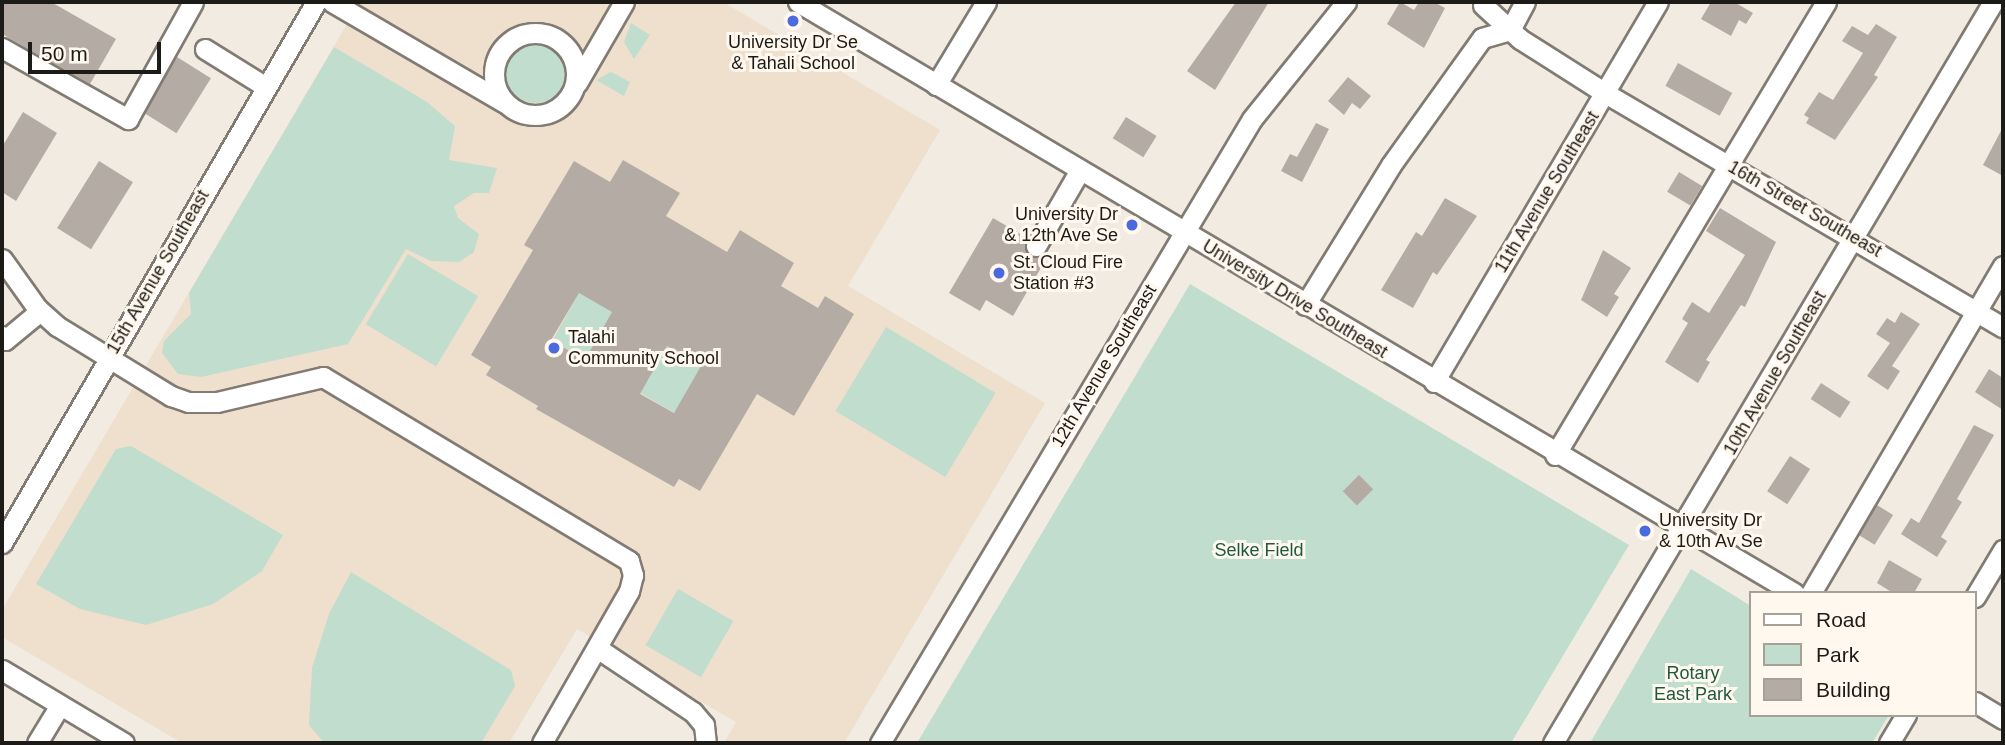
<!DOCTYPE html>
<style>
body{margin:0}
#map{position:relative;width:2005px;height:745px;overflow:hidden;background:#f1ebe1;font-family:Helvetica,sans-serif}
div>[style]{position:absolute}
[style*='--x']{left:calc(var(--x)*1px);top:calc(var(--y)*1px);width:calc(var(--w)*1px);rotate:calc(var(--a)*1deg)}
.education>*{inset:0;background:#efdfcd}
.green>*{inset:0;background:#c1ddce;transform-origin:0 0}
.round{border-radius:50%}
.building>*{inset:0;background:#b4aca4;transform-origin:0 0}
.roads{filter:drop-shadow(2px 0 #817b73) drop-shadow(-2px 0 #817b73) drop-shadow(0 2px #817b73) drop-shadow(0 -2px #817b73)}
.minor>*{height:19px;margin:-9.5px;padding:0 9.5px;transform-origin:9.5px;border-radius:9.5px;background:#fff}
.minor>.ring{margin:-9.5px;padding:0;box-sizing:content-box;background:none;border:19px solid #fff;border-radius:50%}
.dots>*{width:19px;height:19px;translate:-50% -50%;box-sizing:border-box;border:4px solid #fff8ee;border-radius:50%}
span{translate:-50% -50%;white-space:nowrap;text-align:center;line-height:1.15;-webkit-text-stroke:6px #fff8ee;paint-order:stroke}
.poi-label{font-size:18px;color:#1d1b17}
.right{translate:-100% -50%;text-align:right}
.left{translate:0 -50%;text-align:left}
.street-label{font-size:18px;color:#1d1b17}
.park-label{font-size:18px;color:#1e593f}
.frame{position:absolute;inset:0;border:4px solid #1d1b17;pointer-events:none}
.legend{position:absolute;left:1749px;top:591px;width:228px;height:126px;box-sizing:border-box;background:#fff8ee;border:2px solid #a5a098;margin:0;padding:9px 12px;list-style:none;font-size:21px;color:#1d1b17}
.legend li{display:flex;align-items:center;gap:14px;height:35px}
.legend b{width:35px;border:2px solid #a5a098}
.scale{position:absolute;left:28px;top:42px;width:133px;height:32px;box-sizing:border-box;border:4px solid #1d1b17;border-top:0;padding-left:9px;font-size:21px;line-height:24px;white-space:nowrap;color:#1d1b17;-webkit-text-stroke:5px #fff8ee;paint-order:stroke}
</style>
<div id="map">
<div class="education">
<div style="clip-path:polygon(360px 2px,723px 2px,940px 130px,848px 286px,1045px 403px,844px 743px,724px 743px,736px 722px,577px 629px,509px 743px,182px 743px,2px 637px,2px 610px)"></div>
</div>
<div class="green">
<div style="clip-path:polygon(631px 23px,650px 35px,634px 59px,624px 42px)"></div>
<div class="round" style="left:505px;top:41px;width:62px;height:62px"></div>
<div style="clip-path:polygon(334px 47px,427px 102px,455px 126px,449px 160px,497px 168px,489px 193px,474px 193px,454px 206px,458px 218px,479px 234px,474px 252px,459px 262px,431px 261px,406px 249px,348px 344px,201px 377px,178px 374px,162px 353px,164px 341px,191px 314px,189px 293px)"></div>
<div style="clip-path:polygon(611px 72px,630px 82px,624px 96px,596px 80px)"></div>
<div style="left:408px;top:254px;width:82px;height:82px;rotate:31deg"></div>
<div style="clip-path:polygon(1190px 284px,1629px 545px,1511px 743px,917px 743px)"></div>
<div style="left:579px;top:293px;width:41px;height:55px;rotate:29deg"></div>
<div style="left:886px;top:327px;width:128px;height:98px;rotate:31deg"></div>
<div style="left:665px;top:345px;width:42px;height:54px;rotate:30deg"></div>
<div style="clip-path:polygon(131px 446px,283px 535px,262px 571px,213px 604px,146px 625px,80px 609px,36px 584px,116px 449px)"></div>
<div style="clip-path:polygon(1691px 569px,1751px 606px,1751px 715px,1889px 715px,1872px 743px,1590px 743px)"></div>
<div style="clip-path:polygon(351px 572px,511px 670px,515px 686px,481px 743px,324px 743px,309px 725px,312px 668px,329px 614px)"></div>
<div style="left:678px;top:589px;width:64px;height:65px;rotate:30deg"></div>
</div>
<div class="building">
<div style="clip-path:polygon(2px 2px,51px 2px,116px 39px,90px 84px,2px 34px)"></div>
<div style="clip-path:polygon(1236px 2px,1269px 2px,1215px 90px,1187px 71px)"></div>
<div style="clip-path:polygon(1400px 2px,1414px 10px,1419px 2px,1434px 2px,1445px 8px,1424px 48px,1387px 24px)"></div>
<div style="clip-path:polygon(1711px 2px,1734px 2px,1753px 13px,1746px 24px,1739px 20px,1731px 36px,1701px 19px)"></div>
<div style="clip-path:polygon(1876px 24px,1897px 37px,1874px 75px,1878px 77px,1835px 140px,1806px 123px,1809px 118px,1804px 115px,1819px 92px,1833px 100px,1863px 53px,1842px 41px,1852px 26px,1868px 35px)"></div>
<div style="left:177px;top:57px;width:40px;height:65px;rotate:32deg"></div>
<div style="left:1678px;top:63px;width:62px;height:26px;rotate:29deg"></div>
<div style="clip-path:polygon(1348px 77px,1371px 96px,1360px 109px,1352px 103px,1344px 115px,1328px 101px)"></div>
<div style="clip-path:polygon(23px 112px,57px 133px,16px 201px,2px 192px,2px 147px)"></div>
<div style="left:1126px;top:117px;width:36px;height:25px;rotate:32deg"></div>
<div style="clip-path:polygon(1316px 123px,1329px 129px,1302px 182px,1281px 171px,1290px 154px,1297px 157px)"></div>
<div style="clip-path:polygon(2003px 127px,2003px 176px,1983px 165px)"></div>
<div style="clip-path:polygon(evenodd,623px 160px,680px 193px,666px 216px,727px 252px,740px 230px,794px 263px,781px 286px,818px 308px,825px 296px,854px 314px,794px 416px,757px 394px,700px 491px,679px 479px,674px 487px,536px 409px,538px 406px,486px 375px,491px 367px,471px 355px,533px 250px,524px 245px,574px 161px,610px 182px,623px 160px,579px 293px,612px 312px,585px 360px,551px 340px,579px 293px,623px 160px,667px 346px,701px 366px,674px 413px,640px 394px,667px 346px)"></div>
<div style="left:99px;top:161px;width:40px;height:79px;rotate:32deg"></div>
<div style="left:1679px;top:172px;width:27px;height:23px;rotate:31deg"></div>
<div style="clip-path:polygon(1445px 198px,1477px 216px,1437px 275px,1433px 272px,1413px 308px,1381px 290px,1416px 232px,1422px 236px)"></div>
<div style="clip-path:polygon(1720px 208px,1776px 242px,1745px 307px,1741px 305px,1706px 360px,1710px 362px,1698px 383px,1665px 362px,1688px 323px,1682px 319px,1692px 302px,1709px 313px,1745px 255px,1706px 231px)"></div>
<div style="clip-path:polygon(993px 218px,1024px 236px,1029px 256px,1049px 254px,1013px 316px,986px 300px,980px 311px,949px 293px)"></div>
<div style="clip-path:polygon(1603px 250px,1631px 268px,1614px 294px,1619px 297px,1607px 317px,1581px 300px)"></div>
<div style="clip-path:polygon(1901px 312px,1920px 324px,1892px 366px,1900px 371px,1888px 390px,1867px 376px,1890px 343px,1876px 334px,1887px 318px,1895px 323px)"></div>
<div style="clip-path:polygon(1989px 369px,2003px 378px,2003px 410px,1975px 392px)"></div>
<div style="left:1821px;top:383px;width:35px;height:19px;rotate:33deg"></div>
<div style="clip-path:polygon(1974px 425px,1994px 435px,1957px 499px,1962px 502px,1941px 537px,1947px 541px,1937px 557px,1901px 534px,1911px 518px,1919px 523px)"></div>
<div style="left:1790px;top:456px;width:24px;height:42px;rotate:33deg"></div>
<div style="left:1359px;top:475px;width:20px;height:23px;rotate:45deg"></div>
<div style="left:1877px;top:505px;width:19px;height:35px;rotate:32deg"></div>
<div style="clip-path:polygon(1889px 560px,1922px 579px,1914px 593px,1893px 593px,1877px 583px)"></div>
</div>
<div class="roads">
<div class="minor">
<div style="--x:332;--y:2;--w:200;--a:30.3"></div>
<div style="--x:798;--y:2;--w:1158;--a:30.68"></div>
<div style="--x:1483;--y:5;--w:50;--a:42.6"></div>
<div style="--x:1520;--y:39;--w:101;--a:32.4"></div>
<div style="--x:1605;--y:93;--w:462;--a:30.5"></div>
<div class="ring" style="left:494px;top:33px;width:63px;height:63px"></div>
<div style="--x:2;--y:48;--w:145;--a:29.4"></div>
<div style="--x:128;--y:119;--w:134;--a:-60.9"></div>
<div style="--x:205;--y:49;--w:72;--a:31.9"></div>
<div style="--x:577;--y:83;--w:94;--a:-59.9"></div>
<div style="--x:936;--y:85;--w:97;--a:-58.9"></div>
<div style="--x:1036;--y:246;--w:88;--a:-59.9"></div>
<div style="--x:2;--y:259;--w:60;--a:54.5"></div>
<div style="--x:37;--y:308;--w:27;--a:42"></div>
<div style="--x:57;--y:326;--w:134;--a:31.6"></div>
<div style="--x:171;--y:396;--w:18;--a:19"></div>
<div style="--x:188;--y:402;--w:29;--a:0"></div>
<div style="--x:217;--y:402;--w:109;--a:-13.3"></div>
<div style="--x:323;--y:377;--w:357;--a:31"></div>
<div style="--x:629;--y:561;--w:15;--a:74"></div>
<div style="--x:633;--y:575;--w:16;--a:104"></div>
<div style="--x:629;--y:591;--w:175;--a:119.8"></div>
<div style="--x:1305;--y:305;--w:164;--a:-58.4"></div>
<div style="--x:1391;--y:165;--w:156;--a:-54.4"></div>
<div style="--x:1482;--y:38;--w:29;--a:-16"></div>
<div style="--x:1510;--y:30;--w:32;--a:-62"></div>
<div style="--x:2;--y:336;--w:5;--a:53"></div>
<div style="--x:5;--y:340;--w:45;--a:-39.6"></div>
<div style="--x:1434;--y:382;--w:441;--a:-59.5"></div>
<div style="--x:1555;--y:455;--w:528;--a:-59.11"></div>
<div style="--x:2;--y:543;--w:626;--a:-59.87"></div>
<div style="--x:1811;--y:593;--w:379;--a:-59.6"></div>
<div style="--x:1975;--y:597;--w:55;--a:-59.2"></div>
<div style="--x:597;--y:648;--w:115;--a:33.7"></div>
<div style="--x:693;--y:712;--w:17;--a:50"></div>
<div style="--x:704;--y:725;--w:18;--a:84"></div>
<div style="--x:2;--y:670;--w:142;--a:30.9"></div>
<div style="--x:1975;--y:702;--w:33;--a:31"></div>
<div style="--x:37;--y:743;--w:44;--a:-58.8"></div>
<div style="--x:880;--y:743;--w:726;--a:-59.2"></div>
<div style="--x:1252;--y:119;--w:150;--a:-51.2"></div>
<div style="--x:1553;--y:743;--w:862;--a:-59.3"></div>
<div style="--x:1889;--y:743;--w:33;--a:-59"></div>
</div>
</div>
<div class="dots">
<div style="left:793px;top:21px;background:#4b6ade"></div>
<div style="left:1132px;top:225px;background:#4b6ade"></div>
<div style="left:999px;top:273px;background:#4b6ade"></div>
<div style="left:554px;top:348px;background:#4b6ade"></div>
<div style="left:1645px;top:531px;background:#4b6ade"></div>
</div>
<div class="poi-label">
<span style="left:793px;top:53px">University Dr Se<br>&amp; Tahali School</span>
<span class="right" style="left:1118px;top:225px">University Dr<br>&amp; 12th Ave Se</span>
<span class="left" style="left:1013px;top:273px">St. Cloud Fire<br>Station #3</span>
<span class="left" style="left:568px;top:348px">Talahi<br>Community School</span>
<span class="left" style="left:1659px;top:531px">University Dr<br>&amp; 10th Av Se</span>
</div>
<div class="street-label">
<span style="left:1547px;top:192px;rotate:-59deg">11th Avenue Southeast</span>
<span style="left:1805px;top:209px;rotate:30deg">16th Street Southeast</span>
<span style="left:158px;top:272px;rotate:-60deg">15th Avenue Southeast</span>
<span style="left:1295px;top:299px;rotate:31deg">University Drive Southeast</span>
<span style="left:1104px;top:366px;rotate:-59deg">12th Avenue Southeast</span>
<span style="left:1775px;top:373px;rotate:-60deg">10th Avenue Southeast</span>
</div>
<div class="park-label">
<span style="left:1259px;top:550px">Selke Field</span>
<span style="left:1693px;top:684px">Rotary<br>East Park</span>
</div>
<div class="frame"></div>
<ul class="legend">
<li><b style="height:9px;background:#fff"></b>Road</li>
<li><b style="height:19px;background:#c1ddce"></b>Park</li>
<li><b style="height:19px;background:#b4aca4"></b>Building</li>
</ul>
<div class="scale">50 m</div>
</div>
